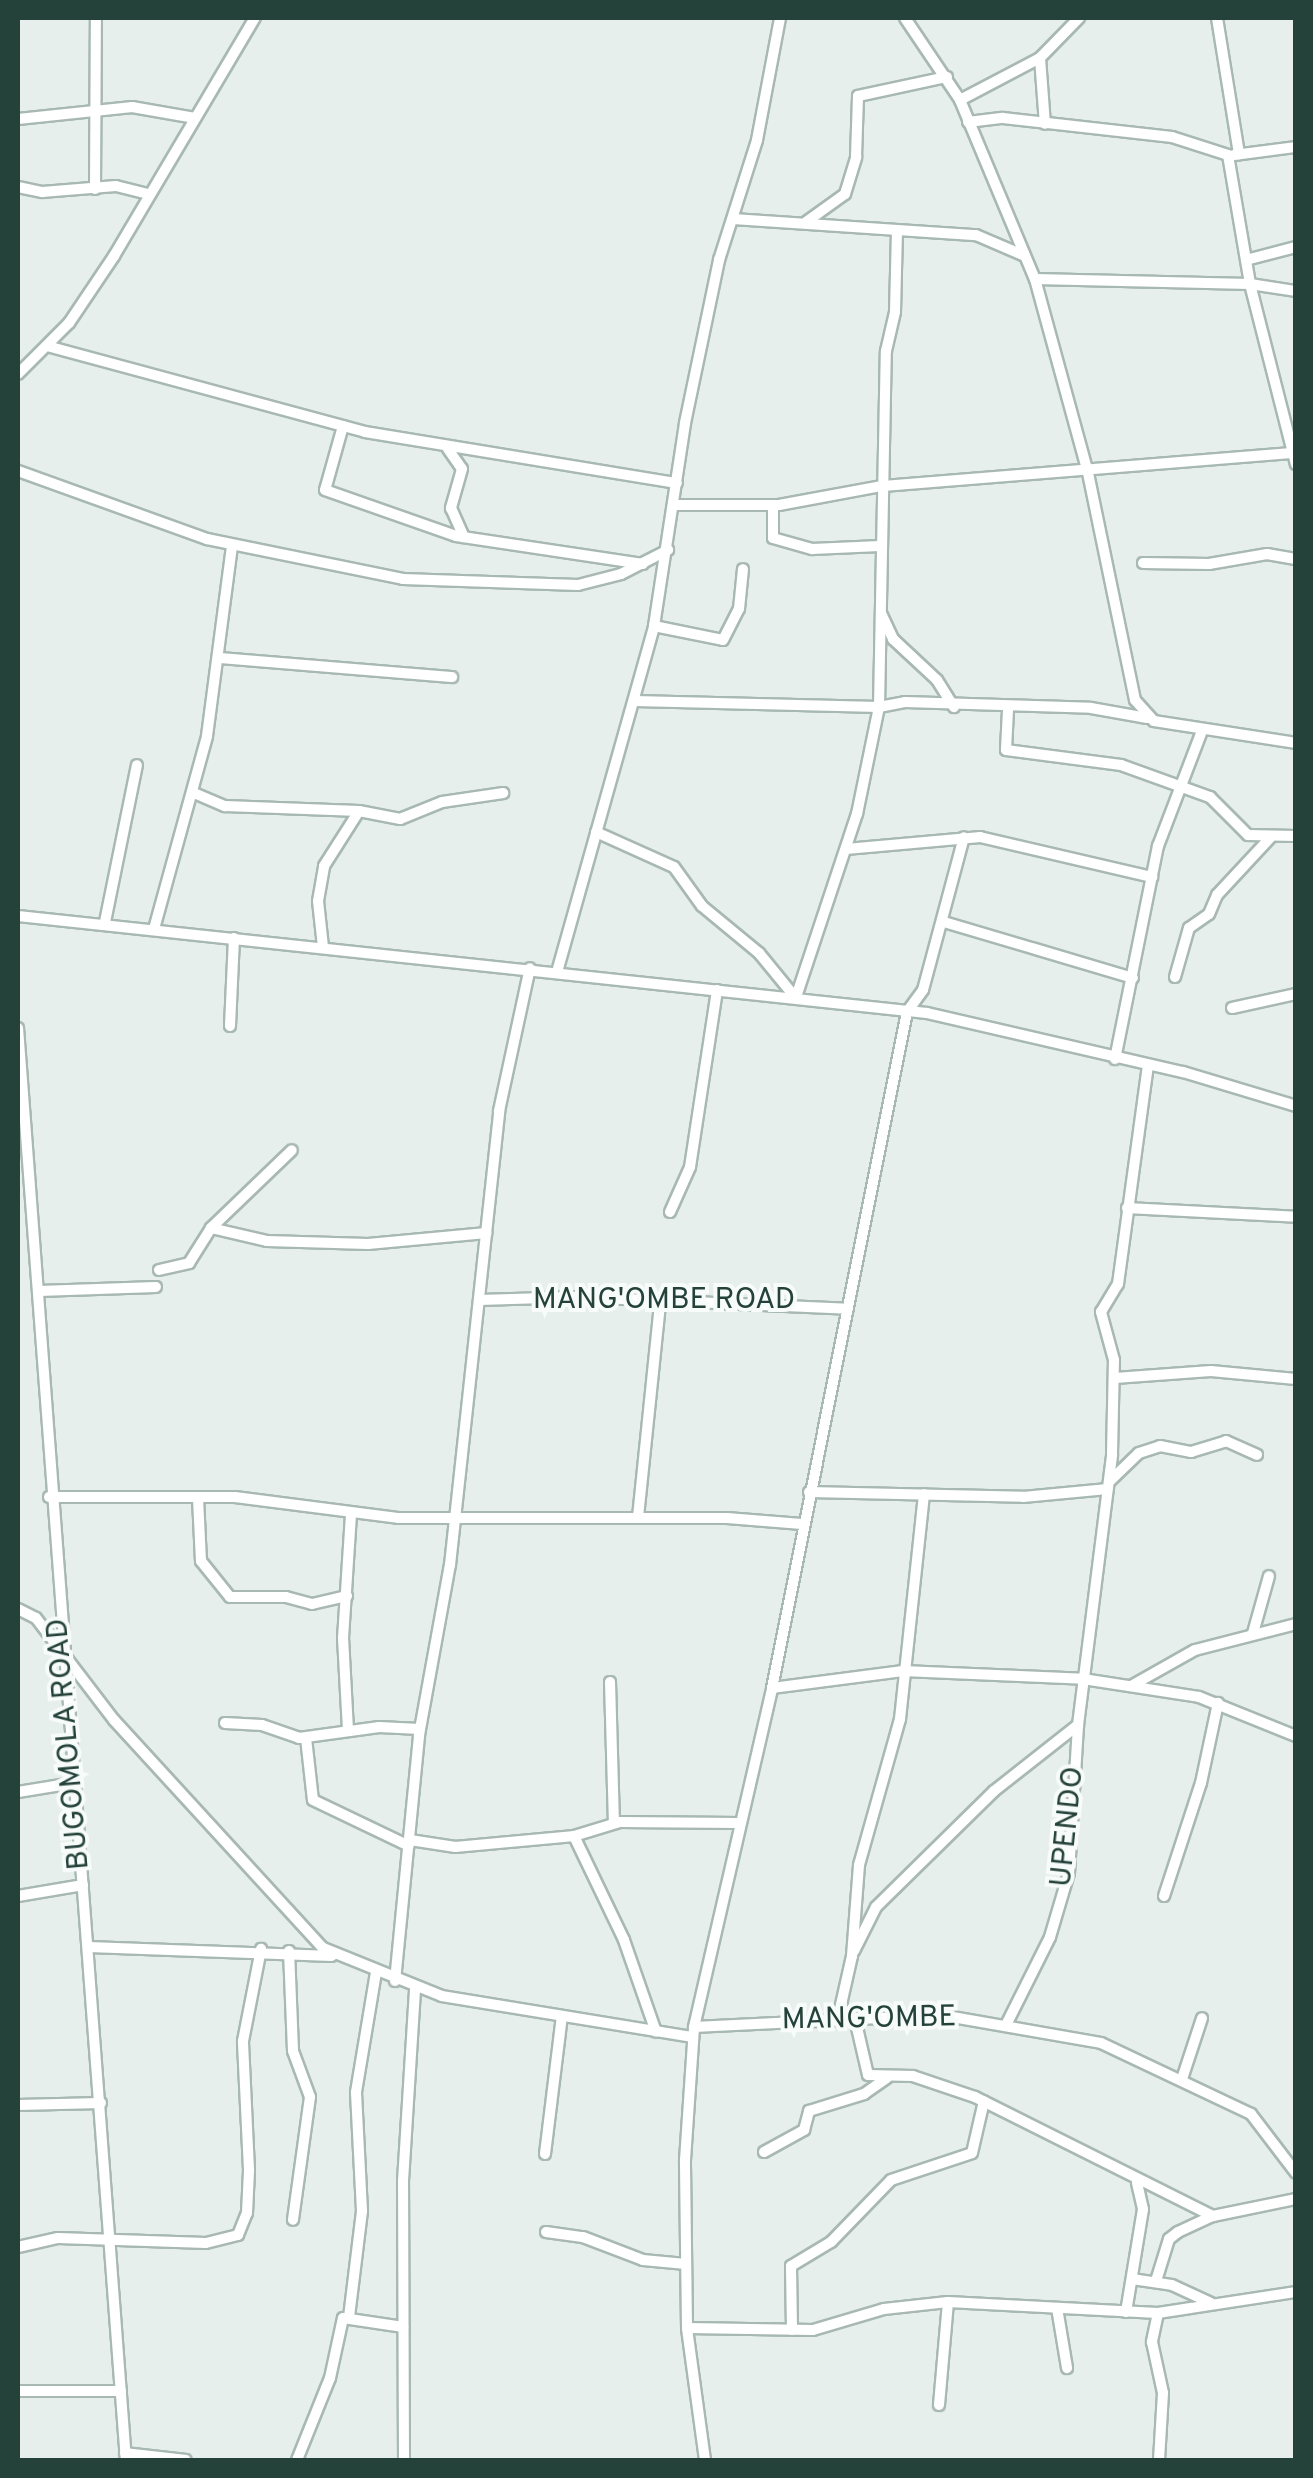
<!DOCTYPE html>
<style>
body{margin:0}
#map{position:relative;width:1313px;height:2478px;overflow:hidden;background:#e6efeb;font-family:Overpass,sans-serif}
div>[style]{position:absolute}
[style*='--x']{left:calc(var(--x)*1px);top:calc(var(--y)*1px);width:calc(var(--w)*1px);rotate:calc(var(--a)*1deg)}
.roads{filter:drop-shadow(2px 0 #a8b8b2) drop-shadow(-2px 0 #a8b8b2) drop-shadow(0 2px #a8b8b2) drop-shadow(0 -2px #a8b8b2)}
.minor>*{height:10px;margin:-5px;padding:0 5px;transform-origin:5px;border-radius:5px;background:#fff}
span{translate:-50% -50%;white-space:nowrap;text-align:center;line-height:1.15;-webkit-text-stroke:8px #f7fbf9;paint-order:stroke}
.street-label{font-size:30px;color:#24423a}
.frame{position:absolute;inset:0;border:20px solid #24423a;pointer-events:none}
</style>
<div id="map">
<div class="roads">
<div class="minor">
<div style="--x:905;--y:18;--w:99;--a:56.1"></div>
<div style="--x:960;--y:100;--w:194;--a:67.3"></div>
<div style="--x:1035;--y:279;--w:201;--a:74.7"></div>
<div style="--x:1088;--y:473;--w:232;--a:78.3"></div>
<div style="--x:1135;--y:700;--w:28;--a:48"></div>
<div style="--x:1154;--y:721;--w:144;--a:8.8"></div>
<div style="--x:1217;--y:18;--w:138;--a:80.8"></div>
<div style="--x:1040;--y:58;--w:66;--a:85.7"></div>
<div style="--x:960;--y:100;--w:90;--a:-27.7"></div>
<div style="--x:1040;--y:58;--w:56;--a:-45.7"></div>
<div style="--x:18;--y:119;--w:115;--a:-6"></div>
<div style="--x:132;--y:107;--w:64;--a:9.9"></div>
<div style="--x:968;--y:122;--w:35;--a:-7"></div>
<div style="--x:1003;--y:118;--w:170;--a:6.4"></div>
<div style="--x:1172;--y:137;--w:59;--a:17.8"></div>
<div style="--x:1228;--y:155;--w:131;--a:80.3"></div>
<div style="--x:1250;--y:284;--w:186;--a:75.7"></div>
<div style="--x:1234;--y:155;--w:63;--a:-7.4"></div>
<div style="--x:18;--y:187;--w:25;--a:12"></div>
<div style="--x:42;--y:192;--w:74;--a:-4.6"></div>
<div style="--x:116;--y:186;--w:32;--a:14"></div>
<div style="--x:95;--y:189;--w:171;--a:-89.7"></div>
<div style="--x:733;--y:219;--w:244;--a:3.8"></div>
<div style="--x:976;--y:235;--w:53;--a:23.2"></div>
<div style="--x:806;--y:222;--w:48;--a:-35.7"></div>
<div style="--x:845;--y:194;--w:39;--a:-73"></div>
<div style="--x:856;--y:157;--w:61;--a:-88.1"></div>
<div style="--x:858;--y:96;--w:91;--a:-12.1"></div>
<div style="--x:1246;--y:260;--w:52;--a:-14.6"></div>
<div style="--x:1035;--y:279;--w:215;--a:1.3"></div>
<div style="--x:1250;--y:284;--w:47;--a:8.7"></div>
<div style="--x:47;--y:346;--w:329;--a:15.1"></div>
<div style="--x:365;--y:432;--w:316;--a:9.3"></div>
<div style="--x:18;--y:374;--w:72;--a:-45"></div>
<div style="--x:69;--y:323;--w:81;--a:-56.1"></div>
<div style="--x:114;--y:256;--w:277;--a:-59.4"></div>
<div style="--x:343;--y:426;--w:66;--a:105.7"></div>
<div style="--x:325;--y:490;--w:139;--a:19.3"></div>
<div style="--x:456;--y:536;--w:189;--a:8.5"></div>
<div style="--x:448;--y:449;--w:24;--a:55"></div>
<div style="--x:462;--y:469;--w:41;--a:105.8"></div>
<div style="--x:451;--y:508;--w:32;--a:66"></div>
<div style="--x:18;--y:471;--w:201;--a:19.8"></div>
<div style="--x:207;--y:539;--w:200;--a:11.5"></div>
<div style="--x:403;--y:579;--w:175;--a:2"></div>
<div style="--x:578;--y:585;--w:44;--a:-14.3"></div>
<div style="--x:621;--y:574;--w:53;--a:-27.1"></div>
<div style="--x:675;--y:505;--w:104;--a:0"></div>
<div style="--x:779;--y:505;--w:105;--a:-10.5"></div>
<div style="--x:882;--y:486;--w:415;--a:-4.6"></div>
<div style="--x:773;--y:505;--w:33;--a:90"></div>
<div style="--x:773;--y:538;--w:41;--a:15.8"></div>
<div style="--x:812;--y:549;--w:68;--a:-2.5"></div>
<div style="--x:1143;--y:563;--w:66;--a:0.9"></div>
<div style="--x:1209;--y:564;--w:59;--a:-9.8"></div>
<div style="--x:1267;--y:554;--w:29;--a:10"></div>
<div style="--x:881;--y:613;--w:29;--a:65"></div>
<div style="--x:893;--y:639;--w:60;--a:43"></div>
<div style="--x:937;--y:680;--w:32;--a:58"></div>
<div style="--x:654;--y:626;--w:70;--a:11.5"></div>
<div style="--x:723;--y:640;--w:35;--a:-63"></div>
<div style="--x:739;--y:609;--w:40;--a:-84.3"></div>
<div style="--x:219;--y:658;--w:234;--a:4.7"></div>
<div style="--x:635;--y:701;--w:244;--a:1.4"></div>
<div style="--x:879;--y:707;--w:26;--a:-11"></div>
<div style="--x:905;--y:702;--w:186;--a:1.8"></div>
<div style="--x:1091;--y:708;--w:57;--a:10.1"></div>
<div style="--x:1008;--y:710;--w:40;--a:92.9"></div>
<div style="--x:1006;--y:750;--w:116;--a:7.4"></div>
<div style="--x:1121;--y:765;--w:95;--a:19.8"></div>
<div style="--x:1210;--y:797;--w:54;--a:45"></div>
<div style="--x:1248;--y:835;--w:48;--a:1.2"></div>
<div style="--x:194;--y:793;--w:34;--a:23"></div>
<div style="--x:225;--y:806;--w:134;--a:2.1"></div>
<div style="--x:359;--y:811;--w:42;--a:11"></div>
<div style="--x:400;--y:819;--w:45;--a:-22"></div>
<div style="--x:442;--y:802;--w:62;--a:-8.4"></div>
<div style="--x:596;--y:832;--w:85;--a:24.2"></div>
<div style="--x:674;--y:867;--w:48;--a:54.3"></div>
<div style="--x:702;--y:906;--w:74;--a:39.5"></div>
<div style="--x:759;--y:953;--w:57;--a:50.7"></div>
<div style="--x:846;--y:849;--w:135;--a:-5.1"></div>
<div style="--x:980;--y:837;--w:177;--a:13.1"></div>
<div style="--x:18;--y:916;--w:914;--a:6.09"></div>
<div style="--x:927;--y:1013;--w:263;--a:13"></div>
<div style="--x:1183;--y:1072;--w:118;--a:16.7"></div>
<div style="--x:105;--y:922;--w:160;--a:-78.5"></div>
<div style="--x:944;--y:922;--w:197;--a:16.5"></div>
<div style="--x:154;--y:929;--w:200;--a:-74.6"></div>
<div style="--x:207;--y:736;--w:193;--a:-82.5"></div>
<div style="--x:323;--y:947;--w:46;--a:-96.2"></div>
<div style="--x:318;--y:901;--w:36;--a:-80"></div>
<div style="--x:324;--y:866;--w:65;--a:-57.5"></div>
<div style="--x:557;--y:972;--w:359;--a:-74.3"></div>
<div style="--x:654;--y:626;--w:205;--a:-81.3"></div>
<div style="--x:685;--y:423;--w:167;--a:-78.2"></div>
<div style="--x:719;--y:260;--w:126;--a:-72.4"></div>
<div style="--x:757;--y:140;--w:124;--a:-79.3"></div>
<div style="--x:1175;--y:977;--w:51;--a:-74.1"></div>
<div style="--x:1189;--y:928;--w:24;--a:-35"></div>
<div style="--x:1209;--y:914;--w:21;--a:-67"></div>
<div style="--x:1217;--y:895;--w:78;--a:-47.1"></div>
<div style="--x:796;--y:997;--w:193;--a:-71.6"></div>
<div style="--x:857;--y:814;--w:109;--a:-78.4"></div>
<div style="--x:879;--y:707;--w:356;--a:-88.9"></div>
<div style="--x:886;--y:351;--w:40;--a:-77"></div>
<div style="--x:895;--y:312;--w:80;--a:-88.6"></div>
<div style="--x:1232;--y:1008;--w:66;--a:-12.3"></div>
<div style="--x:230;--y:1026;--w:88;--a:-87.4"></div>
<div style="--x:18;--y:1028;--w:1436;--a:85.69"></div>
<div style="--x:1115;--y:1059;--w:217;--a:-78.6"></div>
<div style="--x:1158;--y:846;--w:123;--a:-69.1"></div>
<div style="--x:1127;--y:1208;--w:169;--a:3"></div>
<div style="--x:670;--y:1212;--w:49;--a:-66"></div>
<div style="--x:690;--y:1167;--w:179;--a:-81.3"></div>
<div style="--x:211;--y:1228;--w:57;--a:13.1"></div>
<div style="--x:267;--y:1241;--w:101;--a:1.7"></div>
<div style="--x:368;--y:1244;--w:119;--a:-5.3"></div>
<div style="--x:159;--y:1270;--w:31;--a:-13"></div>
<div style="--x:189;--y:1263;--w:41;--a:-57.8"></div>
<div style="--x:211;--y:1228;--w:112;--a:-43.9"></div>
<div style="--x:39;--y:1291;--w:117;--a:-2"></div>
<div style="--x:479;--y:1300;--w:99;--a:-1.7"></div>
<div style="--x:578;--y:1297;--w:270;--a:2.5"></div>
<div style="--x:1115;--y:1378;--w:96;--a:-4.2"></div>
<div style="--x:1211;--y:1371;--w:85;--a:5.4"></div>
<div style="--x:1110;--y:1481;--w:40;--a:-44"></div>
<div style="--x:1139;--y:1453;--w:22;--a:-18"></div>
<div style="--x:1160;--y:1446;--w:32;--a:11"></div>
<div style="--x:1191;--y:1452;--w:37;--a:-17"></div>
<div style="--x:1226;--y:1441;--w:34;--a:24"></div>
<div style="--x:809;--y:1492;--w:214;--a:1.3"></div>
<div style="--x:1023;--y:1497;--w:85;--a:-5.4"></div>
<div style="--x:49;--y:1497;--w:186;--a:0"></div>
<div style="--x:235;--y:1497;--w:164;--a:7.3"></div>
<div style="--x:398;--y:1518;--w:329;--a:0"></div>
<div style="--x:727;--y:1518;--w:75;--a:4.6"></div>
<div style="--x:198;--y:1498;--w:63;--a:87.3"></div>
<div style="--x:201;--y:1561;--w:46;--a:51.1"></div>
<div style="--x:230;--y:1597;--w:56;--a:0"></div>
<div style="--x:286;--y:1597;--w:27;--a:15"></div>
<div style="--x:312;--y:1604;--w:36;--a:-13"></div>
<div style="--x:638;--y:1517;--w:215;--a:-84.1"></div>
<div style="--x:18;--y:1609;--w:20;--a:27"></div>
<div style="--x:36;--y:1618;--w:128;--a:52.6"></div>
<div style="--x:114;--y:1720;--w:309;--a:47.5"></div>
<div style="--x:323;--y:1948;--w:128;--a:22"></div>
<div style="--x:442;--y:1996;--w:254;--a:9.3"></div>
<div style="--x:1253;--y:1633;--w:59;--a:-74.3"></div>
<div style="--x:610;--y:1682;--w:141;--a:88.4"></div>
<div style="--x:1131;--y:1686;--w:73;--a:-29.4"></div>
<div style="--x:1195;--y:1650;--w:104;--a:-14.4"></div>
<div style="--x:772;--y:1688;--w:132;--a:-7.4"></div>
<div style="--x:903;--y:1671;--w:180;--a:2.5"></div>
<div style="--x:1083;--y:1679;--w:117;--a:8.8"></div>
<div style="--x:1199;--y:1697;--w:105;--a:21.9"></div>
<div style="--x:225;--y:1723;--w:37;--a:3"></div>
<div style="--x:262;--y:1725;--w:39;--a:19"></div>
<div style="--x:299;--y:1738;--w:81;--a:-7.8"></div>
<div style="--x:379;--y:1727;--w:41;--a:2.8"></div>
<div style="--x:348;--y:1730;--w:92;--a:-93.1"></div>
<div style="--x:343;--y:1638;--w:123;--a:-86.3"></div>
<div style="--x:306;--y:1738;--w:62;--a:83.6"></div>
<div style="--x:313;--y:1800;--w:106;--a:25.6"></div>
<div style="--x:18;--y:1792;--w:56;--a:-9.3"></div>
<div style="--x:574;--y:1836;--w:115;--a:64.3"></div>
<div style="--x:624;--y:1940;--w:97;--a:70.8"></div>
<div style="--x:410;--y:1840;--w:46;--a:8.8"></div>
<div style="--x:455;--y:1847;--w:120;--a:-5.3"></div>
<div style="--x:574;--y:1836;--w:48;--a:-16.9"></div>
<div style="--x:620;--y:1822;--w:118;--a:0.5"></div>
<div style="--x:18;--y:1896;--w:66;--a:-9.6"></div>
<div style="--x:1164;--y:1896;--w:119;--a:-71.9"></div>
<div style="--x:1201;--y:1783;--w:82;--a:-78"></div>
<div style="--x:89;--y:1947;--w:243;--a:2.1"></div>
<div style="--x:289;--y:1951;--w:100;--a:87.7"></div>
<div style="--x:293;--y:2051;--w:49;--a:69.7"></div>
<div style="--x:310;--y:2097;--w:124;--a:97.9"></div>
<div style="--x:854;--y:1951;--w:49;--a:-63.4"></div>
<div style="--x:876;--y:1907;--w:165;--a:-44.5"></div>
<div style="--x:994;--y:1791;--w:107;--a:-38.2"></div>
<div style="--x:395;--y:1981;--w:247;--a:-84.4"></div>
<div style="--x:419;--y:1735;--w:173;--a:-79.7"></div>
<div style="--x:450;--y:1565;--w:457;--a:-83.8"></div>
<div style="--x:499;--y:1111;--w:146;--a:-77.8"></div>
<div style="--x:838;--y:2018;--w:64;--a:-77.3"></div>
<div style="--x:852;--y:1956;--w:91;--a:-85.6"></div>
<div style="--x:859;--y:1865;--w:152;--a:-74.3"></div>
<div style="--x:900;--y:1719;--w:226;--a:-83.9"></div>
<div style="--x:855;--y:2019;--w:57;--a:76.9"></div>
<div style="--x:868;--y:2075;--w:45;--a:1.3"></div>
<div style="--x:913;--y:2076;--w:65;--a:18.7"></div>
<div style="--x:975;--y:2097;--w:266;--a:26.6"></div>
<div style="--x:1007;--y:2023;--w:96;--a:-63.4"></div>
<div style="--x:1050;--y:1937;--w:67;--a:-73.5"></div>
<div style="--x:1069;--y:1873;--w:148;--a:-86.5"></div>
<div style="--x:1078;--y:1725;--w:273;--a:-82.8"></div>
<div style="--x:1112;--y:1454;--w:94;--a:-88.8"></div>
<div style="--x:1114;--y:1360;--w:50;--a:-105.2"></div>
<div style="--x:1101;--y:1312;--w:33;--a:-59"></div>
<div style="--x:1118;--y:1284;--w:220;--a:-82.2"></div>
<div style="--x:694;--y:2027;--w:247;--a:-2.8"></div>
<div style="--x:941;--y:2015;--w:162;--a:9.9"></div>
<div style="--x:1101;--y:2043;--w:166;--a:25.3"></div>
<div style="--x:1251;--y:2114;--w:74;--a:52.7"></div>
<div style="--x:1182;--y:2079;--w:64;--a:-71.8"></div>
<div style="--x:18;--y:2105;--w:83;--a:-1.4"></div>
<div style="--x:764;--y:2152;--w:46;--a:-28.8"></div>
<div style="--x:804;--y:2130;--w:20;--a:-75"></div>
<div style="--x:809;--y:2111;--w:58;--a:-17.2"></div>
<div style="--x:864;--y:2094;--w:28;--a:-35"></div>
<div style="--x:545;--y:2154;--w:139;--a:-83"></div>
<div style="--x:546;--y:2232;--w:37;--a:8"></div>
<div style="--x:583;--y:2237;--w:64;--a:21"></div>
<div style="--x:643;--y:2260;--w:43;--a:5.3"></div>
<div style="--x:18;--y:2247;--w:41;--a:-12.7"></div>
<div style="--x:58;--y:2238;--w:148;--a:1.9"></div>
<div style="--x:206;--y:2243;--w:33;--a:-14"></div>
<div style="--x:238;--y:2235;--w:24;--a:-68"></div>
<div style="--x:247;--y:2213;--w:43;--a:-87.3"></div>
<div style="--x:249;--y:2170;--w:129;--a:-92.7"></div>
<div style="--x:243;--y:2041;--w:94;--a:-78.9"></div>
<div style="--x:1132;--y:2279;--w:40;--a:8.5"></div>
<div style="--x:1172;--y:2285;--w:43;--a:24.8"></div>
<div style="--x:1156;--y:2281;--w:44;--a:-72.8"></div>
<div style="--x:1169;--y:2239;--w:11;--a:-38"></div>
<div style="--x:1178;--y:2232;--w:38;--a:-25"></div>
<div style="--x:1213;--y:2216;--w:85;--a:-11.6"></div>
<div style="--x:1057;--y:2308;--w:61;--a:80.5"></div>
<div style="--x:1126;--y:2312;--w:104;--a:-80.6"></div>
<div style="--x:1143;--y:2209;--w:27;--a:-103"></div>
<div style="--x:1158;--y:2313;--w:30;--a:102"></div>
<div style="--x:1152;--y:2342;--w:52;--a:77.8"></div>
<div style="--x:1163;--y:2393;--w:67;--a:93.4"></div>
<div style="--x:349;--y:2317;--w:107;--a:-83"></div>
<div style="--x:362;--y:2211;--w:119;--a:-92.9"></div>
<div style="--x:356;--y:2092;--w:121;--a:-80.5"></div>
<div style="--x:687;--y:2328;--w:126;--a:0.9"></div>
<div style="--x:813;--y:2330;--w:74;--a:-16.5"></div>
<div style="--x:884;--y:2309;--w:64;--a:-6.2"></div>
<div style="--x:948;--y:2302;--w:210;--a:3"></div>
<div style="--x:1158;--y:2313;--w:140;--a:-8.7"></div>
<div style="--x:792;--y:2330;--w:64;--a:-90.9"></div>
<div style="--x:791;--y:2266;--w:47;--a:-31"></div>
<div style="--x:831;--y:2242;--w:86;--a:-45.9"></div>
<div style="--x:891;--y:2180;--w:85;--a:-18.4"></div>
<div style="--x:972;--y:2153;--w:53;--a:-77"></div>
<div style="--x:18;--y:2391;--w:103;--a:0"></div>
<div style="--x:939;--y:2405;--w:103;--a:-85"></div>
<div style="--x:125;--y:2453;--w:61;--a:6.5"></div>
<div style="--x:297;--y:2460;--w:88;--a:-68.1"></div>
<div style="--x:330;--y:2378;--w:61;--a:-77.8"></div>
<div style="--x:343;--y:2318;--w:61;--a:8.5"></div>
<div style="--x:404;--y:2460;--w:279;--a:-90.2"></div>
<div style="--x:403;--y:2181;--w:192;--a:-86.4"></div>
<div style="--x:705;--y:2460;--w:133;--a:-97.8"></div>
<div style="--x:687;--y:2328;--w:168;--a:-90.7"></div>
<div style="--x:685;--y:2160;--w:133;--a:-86.1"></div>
<div style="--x:694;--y:2027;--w:348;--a:-77"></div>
<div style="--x:772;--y:1688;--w:689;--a:-78.71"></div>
<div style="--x:907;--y:1012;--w:27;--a:-54"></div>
<div style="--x:923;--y:990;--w:158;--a:-75"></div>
</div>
</div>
<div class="street-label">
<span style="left:664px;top:1301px">MANG'OMBE ROAD</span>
<span style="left:70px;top:1744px;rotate:-95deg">BUGOMOLA ROAD</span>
<span style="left:1069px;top:1827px;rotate:-84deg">UPENDO</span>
<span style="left:869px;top:2020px;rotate:-1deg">MANG'OMBE</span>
</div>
<div class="frame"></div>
</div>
